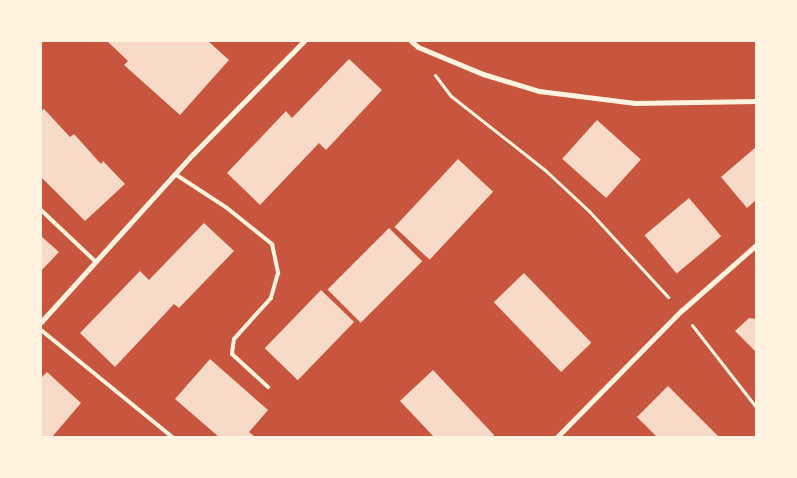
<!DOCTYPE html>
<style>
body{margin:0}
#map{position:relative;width:797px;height:478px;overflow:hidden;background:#c8553d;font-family:Overpass,sans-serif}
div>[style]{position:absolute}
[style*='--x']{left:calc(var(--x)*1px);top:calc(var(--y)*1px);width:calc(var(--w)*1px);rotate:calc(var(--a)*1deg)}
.building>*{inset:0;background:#f7dbc8;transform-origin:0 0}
.path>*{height:3px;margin:-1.5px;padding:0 1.5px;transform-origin:1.5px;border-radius:1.5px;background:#fff3e0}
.service>*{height:4px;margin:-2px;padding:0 2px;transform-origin:2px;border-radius:2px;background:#fff3e0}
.minor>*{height:5px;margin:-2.5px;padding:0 2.5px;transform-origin:2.5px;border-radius:2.5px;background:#fff3e0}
span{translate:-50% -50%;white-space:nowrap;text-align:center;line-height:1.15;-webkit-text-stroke:4px #fff3e0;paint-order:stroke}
.frame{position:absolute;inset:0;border:42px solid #fff3e0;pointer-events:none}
</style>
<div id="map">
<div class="building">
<div style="clip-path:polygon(107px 41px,208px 41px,229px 60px,180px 115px,124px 65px,128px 61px)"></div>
<div style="clip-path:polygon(349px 59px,382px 90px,326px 150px,319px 143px,260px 205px,227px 173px,286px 111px,292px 118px)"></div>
<div style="clip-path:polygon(44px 109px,70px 137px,74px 134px,101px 164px,103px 161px,125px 184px,85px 221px,41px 177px,41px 111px)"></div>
<div style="left:597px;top:120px;width:59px;height:52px;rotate:42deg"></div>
<div style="clip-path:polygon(756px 147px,756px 200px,747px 208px,721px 177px)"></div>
<div style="left:458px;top:159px;width:48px;height:93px;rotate:43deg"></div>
<div style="left:689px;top:198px;width:50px;height:58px;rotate:50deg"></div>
<div style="clip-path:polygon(204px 223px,234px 251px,179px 308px,174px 304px,115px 367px,80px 333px,140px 271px,149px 280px)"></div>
<div style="left:389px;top:228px;width:47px;height:87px;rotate:45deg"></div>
<div style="clip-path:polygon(41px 236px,59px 252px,41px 271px)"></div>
<div style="left:524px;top:273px;width:97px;height:42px;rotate:46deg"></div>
<div style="left:321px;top:290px;width:46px;height:81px;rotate:44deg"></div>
<div style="clip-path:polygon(749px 318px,756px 319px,756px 352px,735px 331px)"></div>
<div style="clip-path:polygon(210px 359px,268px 410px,249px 432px,255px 437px,219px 437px,175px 399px)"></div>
<div style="clip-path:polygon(433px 370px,494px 435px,493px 437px,434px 437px,400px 401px)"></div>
<div style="clip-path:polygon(47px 372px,81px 403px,52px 437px,41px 437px,41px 378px)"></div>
<div style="clip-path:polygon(668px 386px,719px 437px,657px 437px,637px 417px)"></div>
</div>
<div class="path">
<div style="--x:435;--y:75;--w:26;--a:53"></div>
<div style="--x:451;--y:96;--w:120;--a:38.2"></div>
<div style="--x:545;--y:170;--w:60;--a:43"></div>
<div style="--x:589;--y:211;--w:117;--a:47.4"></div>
<div style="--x:692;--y:325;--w:104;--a:52"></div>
</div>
<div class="service">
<div style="--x:175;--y:174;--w:62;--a:33.2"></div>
<div style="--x:227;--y:208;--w:58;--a:38.7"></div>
<div style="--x:272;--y:244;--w:30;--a:78"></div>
<div style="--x:278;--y:273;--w:26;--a:106"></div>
<div style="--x:271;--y:298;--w:55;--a:132.1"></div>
<div style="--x:234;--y:339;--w:15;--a:98"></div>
<div style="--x:232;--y:354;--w:49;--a:42.5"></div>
<div style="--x:41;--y:210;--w:76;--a:43.4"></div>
<div style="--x:41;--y:330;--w:169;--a:39.2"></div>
</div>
<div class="minor">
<div style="--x:411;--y:41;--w:9;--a:41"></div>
<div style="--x:418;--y:47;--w:70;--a:22.6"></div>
<div style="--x:483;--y:74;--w:59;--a:16.9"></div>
<div style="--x:539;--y:91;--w:97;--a:7.1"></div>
<div style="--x:635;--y:103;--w:121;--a:-0.9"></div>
<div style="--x:41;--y:322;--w:227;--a:-47.9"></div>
<div style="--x:193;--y:154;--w:158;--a:-45.5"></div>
<div style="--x:557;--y:437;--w:177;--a:-45.5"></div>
<div style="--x:681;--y:311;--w:100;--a:-41.3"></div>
</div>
<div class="frame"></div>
</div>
